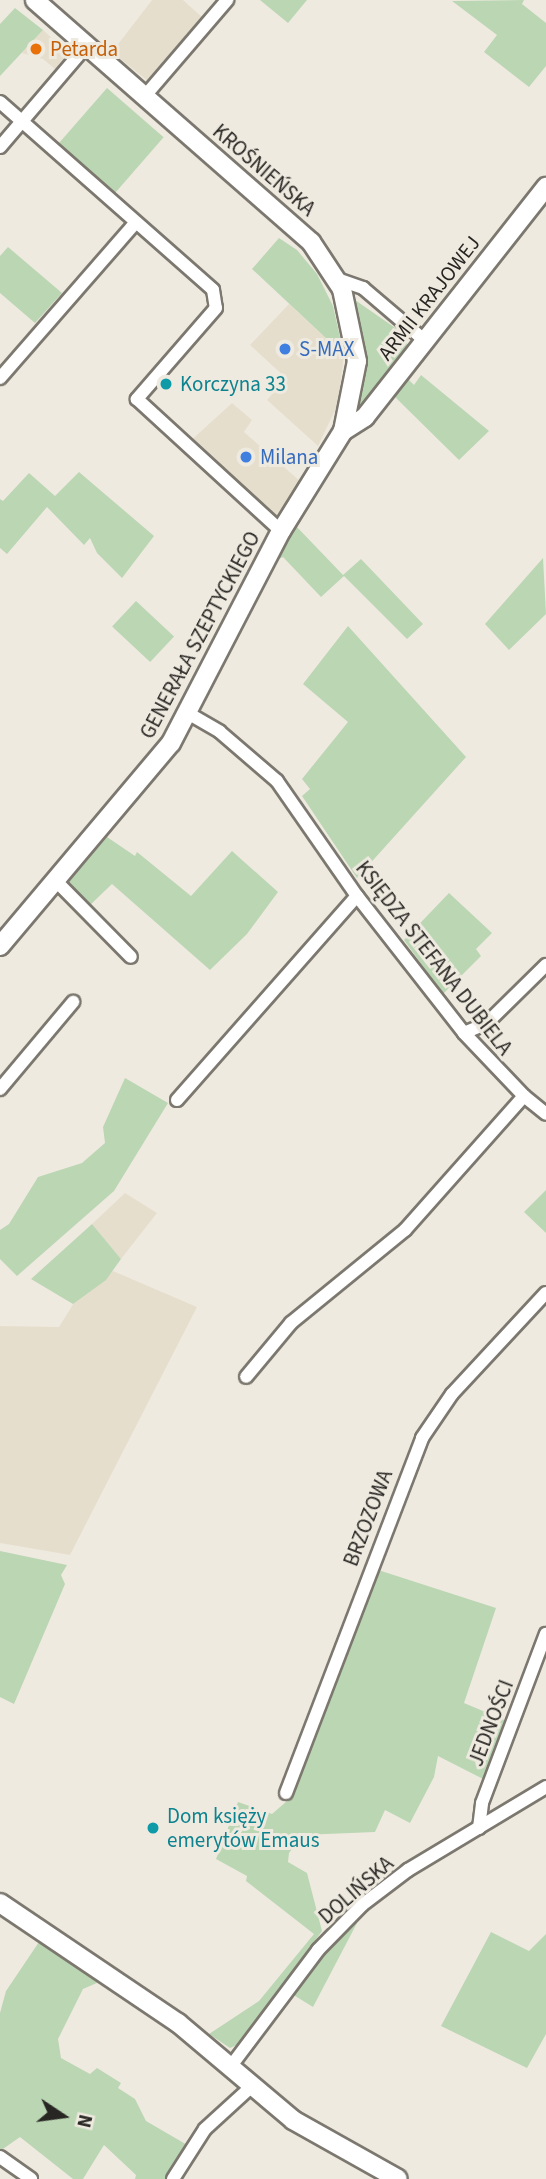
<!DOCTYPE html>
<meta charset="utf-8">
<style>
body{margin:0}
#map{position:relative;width:546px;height:2179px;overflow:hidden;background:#efeae0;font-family:"Source Sans 3",sans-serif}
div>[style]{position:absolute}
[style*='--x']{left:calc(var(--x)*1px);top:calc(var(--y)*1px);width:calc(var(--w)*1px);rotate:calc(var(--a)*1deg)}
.built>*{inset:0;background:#e6decd}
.green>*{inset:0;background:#bbd6b3;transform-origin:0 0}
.roads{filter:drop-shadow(2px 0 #7c786f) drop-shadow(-2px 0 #7c786f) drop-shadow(0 2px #7c786f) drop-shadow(0 -2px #7c786f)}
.street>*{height:12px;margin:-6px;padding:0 6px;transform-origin:6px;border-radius:6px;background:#fff}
.secondary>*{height:18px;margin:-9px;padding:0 9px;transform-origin:9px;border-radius:9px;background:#fff}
.dots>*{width:19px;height:19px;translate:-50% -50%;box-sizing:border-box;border:4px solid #efeae0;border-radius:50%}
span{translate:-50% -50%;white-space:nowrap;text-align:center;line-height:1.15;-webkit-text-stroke:6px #efeae0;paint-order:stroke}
.food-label{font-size:21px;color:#c56008}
.left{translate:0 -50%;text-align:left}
.street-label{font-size:21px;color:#282623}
.shop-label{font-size:21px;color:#366cbe}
.culture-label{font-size:21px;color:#0d838f}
.north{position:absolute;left:28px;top:2081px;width:70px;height:70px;-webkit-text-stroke:5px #efeae0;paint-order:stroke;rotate:103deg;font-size:19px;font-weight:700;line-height:28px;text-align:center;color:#282623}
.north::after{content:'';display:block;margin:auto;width:24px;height:32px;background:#282623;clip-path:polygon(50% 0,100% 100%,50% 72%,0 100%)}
</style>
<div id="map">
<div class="built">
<div style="clip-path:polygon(152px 0,183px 0,202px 17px,149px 82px,112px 52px)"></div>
<div style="clip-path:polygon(43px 30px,68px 53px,55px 69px,43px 59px,22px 53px)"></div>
<div style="clip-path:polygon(289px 304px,344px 355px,338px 404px,318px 446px,267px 400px,286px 378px,250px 345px)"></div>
<div style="clip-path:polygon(232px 403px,252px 420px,244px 432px,301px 482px,275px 517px,188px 443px)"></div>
<div style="clip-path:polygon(125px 1193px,157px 1213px,121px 1259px,92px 1224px)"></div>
<div style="clip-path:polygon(113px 1271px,197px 1307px,70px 1555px,0 1543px,0 1326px,59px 1327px,75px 1301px)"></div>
</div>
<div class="green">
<div style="clip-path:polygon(260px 0,307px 0,288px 23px)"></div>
<div style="clip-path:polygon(524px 0,522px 4px,546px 23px,546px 66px,529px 87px,484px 52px,497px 35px,452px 1px)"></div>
<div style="clip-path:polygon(15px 8px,43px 30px,0 76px,0 24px)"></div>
<div style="left:107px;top:88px;width:75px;height:74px;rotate:41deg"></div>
<div style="clip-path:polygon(279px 238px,297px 250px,317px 274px,333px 306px,344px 355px,252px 269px)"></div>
<div style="clip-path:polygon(8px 247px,62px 293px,35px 323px,0 293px,0 256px)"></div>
<div style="clip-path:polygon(355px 300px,404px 334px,407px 343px,405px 353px,365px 406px,358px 403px,363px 375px)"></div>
<div style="clip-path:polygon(421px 375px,489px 431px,459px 460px,394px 396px,408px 379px,414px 385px)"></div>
<div style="clip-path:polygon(79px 472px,154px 536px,122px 578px,97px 553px,90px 538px,84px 545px,47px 507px,7px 554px,0 548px,0 499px,3px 501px,29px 473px,55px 496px)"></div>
<div style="clip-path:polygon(295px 525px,343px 575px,361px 559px,423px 624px,407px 639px,344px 576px,321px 597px,283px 557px,279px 559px,279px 549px)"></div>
<div style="clip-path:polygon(543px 558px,546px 614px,509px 650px,485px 624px)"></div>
<div style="left:136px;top:601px;width:52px;height:35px;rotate:43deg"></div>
<div style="clip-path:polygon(348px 626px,466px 757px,357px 878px,302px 796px,310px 789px,302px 779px,348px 722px,303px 684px)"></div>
<div style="clip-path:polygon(107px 837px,135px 856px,137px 852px,191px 896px,232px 851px,278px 892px,247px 934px,210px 970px,112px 884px,89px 906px,67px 884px)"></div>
<div style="clip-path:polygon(449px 893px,492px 933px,476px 949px,481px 956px,443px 994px,404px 940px)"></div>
<div style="clip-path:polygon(125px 1078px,168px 1103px,114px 1191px,17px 1276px,0 1259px,0 1230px,9px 1224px,38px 1177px,82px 1163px,105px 1143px,103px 1127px)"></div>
<div style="clip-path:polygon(546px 1190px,546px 1233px,524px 1212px)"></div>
<div style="clip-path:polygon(92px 1224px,121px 1259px,106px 1280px,73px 1304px,31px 1279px)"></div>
<div style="clip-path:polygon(0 1551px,67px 1565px,61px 1575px,65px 1584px,14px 1704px,0 1697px)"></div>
<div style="clip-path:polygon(372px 1568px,496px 1608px,464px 1703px,509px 1722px,487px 1781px,438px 1756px,434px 1777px,410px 1823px,385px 1810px,375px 1832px,302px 1835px,289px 1853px,288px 1862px,307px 1873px,322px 1931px,239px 2044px,230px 2048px,209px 2034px,259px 2001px,314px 1934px,246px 1881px,247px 1876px,216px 1859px,238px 1802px,272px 1814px,287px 1801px)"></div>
<div style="clip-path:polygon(354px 1922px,357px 1923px,313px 2007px,292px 1994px,322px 1953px)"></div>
<div style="clip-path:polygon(491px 1932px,529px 1951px,546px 1934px,546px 2034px,527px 2068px,441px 2026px)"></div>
<div style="clip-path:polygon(39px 1942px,99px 1982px,83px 1989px,58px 2039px,61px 2058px,90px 2074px,97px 2068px,121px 2083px,118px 2088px,135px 2099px,146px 2121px,189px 2146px,168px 2179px,135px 2179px,136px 2175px,104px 2145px,83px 2179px,73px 2179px,20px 2137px,0 2151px,0 2013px,6px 1991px)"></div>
</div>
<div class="roads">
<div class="street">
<div style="--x:144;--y:97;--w:128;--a:-49.4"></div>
<div style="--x:0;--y:102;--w:284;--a:41.4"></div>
<div style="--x:213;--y:290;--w:18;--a:81"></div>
<div style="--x:216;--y:308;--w:121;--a:131"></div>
<div style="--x:137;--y:399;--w:195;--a:42.5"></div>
<div style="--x:0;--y:147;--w:134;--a:-49.5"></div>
<div style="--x:337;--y:279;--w:28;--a:19"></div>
<div style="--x:363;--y:288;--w:80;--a:40.4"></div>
<div style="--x:0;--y:378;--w:206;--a:-48.9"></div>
<div style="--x:186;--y:712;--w:39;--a:30"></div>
<div style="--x:220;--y:732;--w:75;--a:40.7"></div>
<div style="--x:277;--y:781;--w:140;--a:55.2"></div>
<div style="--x:357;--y:896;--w:174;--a:52"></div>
<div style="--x:464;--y:1033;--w:87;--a:46.4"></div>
<div style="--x:524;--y:1096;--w:179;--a:131.6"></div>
<div style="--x:405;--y:1230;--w:147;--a:140.8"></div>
<div style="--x:291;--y:1323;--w:70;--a:129.8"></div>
<div style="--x:57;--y:882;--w:105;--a:45.4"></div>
<div style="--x:464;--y:1033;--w:25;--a:-23"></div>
<div style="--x:487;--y:1023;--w:83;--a:-44.5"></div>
<div style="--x:0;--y:1089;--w:114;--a:-50"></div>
<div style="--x:524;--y:1096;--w:28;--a:39"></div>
<div style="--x:177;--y:1100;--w:272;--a:-48.6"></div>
<div style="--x:286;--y:1793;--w:380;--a:-69"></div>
<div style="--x:422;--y:1438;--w:53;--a:-55.7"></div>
<div style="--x:452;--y:1394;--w:138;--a:-47.1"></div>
<div style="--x:479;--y:1828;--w:25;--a:-83"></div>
<div style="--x:482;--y:1803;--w:181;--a:-69.3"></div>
<div style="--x:231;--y:2066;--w:145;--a:-53.1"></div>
<div style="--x:318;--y:1950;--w:63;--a:-45.6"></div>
<div style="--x:362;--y:1905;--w:58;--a:-37.3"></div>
<div style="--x:408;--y:1870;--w:161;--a:-31"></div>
<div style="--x:0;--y:2157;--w:38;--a:35"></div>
<div style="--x:173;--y:2179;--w:59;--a:-57.4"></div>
<div style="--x:205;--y:2129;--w:62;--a:-42.4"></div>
</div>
<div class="secondary">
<div style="--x:343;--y:431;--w:26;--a:-32"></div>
<div style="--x:365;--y:417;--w:293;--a:-51.8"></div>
<div style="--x:0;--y:946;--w:265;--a:-49.9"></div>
<div style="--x:171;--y:743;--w:239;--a:-62.6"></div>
<div style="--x:281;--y:531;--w:118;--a:-58.2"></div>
<div style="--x:343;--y:431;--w:71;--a:-78.7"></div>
<div style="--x:357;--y:361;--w:74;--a:-101.8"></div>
<div style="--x:342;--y:289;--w:56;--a:-123.4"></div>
<div style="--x:311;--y:242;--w:367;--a:-138.8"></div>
<div style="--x:0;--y:1903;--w:215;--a:34"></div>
<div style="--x:178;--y:2023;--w:150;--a:40.1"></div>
<div style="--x:293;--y:2120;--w:120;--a:29.3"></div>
</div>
</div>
<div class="dots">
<div style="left:36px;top:49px;background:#e8710a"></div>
<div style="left:285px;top:349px;background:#3f7fe0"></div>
<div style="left:166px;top:384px;background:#0f9aa8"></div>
<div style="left:246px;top:457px;background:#3f7fe0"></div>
<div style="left:153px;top:1828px;background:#0f9aa8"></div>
</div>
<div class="food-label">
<span class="left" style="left:50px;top:49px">Petarda</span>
</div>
<div class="street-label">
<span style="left:264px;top:170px;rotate:41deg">KROŚNIEŃSKA</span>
<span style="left:429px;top:298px;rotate:-52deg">ARMII KRAJOWEJ</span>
<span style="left:200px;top:635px;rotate:-62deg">GENERAŁA SZEPTYCKIEGO</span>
<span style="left:434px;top:958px;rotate:52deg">KSIĘDZA STEFANA DUBIELA</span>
<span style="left:368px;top:1518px;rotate:-69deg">BRZOZOWA</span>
<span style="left:491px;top:1723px;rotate:-69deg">JEDNOŚCI</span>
<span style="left:356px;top:1890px;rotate:-41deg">DOLIŃSKA</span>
</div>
<div class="shop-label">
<span class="left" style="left:299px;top:349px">S-MAX</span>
<span class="left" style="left:260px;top:457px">Milana</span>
</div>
<div class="culture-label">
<span class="left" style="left:180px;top:384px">Korczyna 33</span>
<span class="left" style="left:167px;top:1828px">Dom księży<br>emerytów Emaus</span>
</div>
<div class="north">N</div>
</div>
